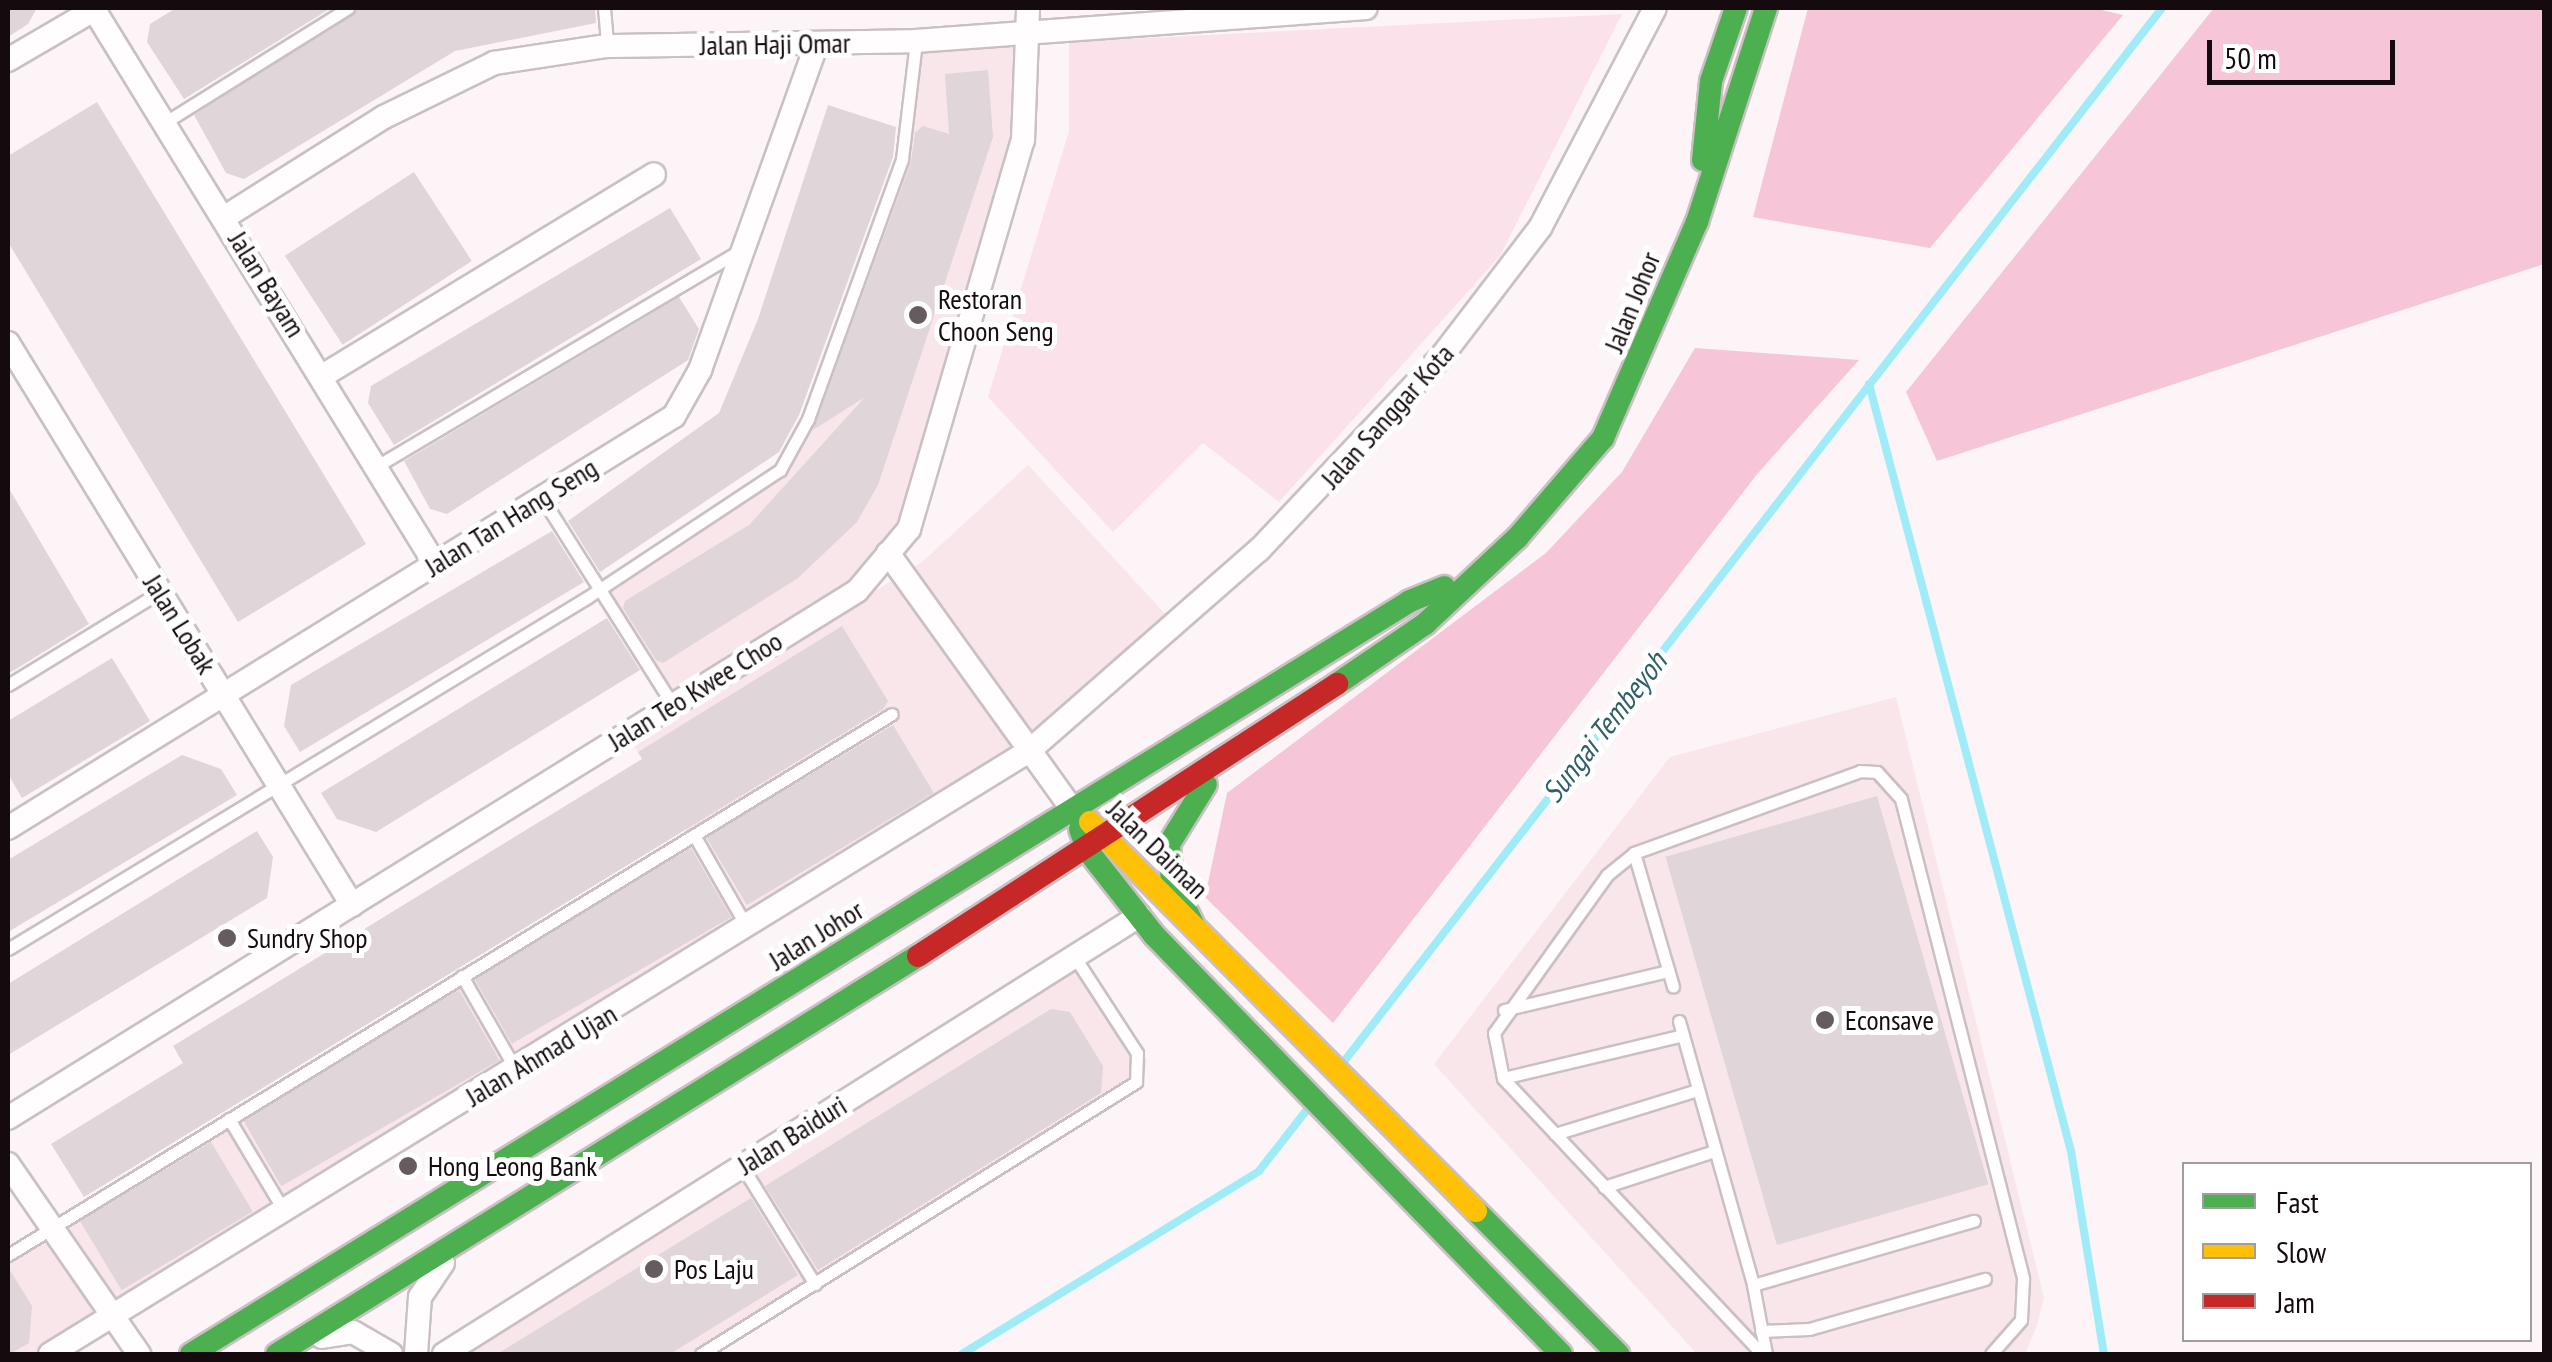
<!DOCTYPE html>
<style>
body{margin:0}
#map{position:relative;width:2552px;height:1362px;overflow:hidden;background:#fcf4f6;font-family:"PT Sans Narrow",sans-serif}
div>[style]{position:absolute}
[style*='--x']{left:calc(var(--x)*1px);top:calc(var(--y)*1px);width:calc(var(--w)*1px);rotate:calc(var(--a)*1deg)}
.built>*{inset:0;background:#f8e6eb}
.green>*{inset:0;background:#fbe2ea}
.forest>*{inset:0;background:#f6c5d7}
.stream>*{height:8px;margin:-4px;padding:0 4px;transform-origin:4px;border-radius:4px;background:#9fecf8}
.building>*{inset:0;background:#e0d5d9;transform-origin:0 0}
.roads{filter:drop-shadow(2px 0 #cac0c3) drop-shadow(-2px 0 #cac0c3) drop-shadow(0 2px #cac0c3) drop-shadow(0 -2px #cac0c3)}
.lane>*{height:11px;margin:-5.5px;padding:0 5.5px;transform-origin:5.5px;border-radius:5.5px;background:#fffdfe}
.street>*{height:22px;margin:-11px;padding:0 11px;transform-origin:11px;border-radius:11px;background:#fffdfe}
.fast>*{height:22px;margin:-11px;padding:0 11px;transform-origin:11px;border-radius:11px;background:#4caf50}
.slow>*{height:22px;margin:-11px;padding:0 11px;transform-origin:11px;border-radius:11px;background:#ffc107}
.jam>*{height:22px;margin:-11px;padding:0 11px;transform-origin:11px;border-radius:11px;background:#c62828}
.dots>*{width:28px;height:28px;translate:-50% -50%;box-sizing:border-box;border:5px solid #fff;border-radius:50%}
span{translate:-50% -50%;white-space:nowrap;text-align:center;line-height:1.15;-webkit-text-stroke:10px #fff;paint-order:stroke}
.street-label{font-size:28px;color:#150a0e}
.poi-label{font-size:28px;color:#150a0e}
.left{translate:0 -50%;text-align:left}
.water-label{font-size:30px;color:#2f6067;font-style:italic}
.frame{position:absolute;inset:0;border:10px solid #150a0e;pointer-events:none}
.legend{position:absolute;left:2182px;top:1162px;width:350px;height:180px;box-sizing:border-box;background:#fff;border:2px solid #a19d9f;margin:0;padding:12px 18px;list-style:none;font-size:30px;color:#150a0e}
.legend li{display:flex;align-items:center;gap:20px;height:50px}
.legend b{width:50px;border:2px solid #a19d9f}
.scale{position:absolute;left:2207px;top:40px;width:188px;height:45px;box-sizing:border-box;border:5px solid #150a0e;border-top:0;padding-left:12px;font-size:30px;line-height:35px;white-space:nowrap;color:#150a0e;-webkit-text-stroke:8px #fff;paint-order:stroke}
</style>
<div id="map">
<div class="built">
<div style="clip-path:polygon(1021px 41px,1014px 140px,900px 526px,851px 583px,663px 700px,599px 597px,785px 474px,814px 422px,866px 272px,922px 50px)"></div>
<div style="clip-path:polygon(1028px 465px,1180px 630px,1040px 754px,68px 1354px,8px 1354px,8px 1249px,687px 832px,631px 741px,922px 562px)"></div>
<div style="clip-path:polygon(1896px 697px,2044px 1298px,2036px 1328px,2025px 1354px,1697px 1354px,1434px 1064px,1670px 757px)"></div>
<div style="clip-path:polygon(1075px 946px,1147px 1060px,1141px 1086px,1132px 1093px,712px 1354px,426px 1354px)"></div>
</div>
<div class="green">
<div style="clip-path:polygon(1622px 14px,1500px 256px,1279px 502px,1203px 443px,1113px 532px,988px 397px,1069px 131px,1069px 42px)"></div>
</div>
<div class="forest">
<div style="clip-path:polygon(1808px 8px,2093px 8px,2123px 15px,1930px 248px,1753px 217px)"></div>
<div style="clip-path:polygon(2214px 8px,2544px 8px,2544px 264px,1937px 461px,1906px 392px)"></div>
<div style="clip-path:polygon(1695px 348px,1859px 360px,1758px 473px,1333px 1023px,1205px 897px,1227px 793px,1546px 553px,1622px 472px)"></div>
</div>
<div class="stream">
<div style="--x:1869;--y:384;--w:793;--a:75.25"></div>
<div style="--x:2071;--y:1151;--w:206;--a:80.8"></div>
<div style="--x:1342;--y:1064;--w:1337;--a:-52.17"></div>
<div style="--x:962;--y:1354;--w:349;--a:-31.6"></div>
<div style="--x:1259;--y:1171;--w:81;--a:-52"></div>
</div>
<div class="building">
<div style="clip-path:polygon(8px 8px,37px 8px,28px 24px,8px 37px)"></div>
<div style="clip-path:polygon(176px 8px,331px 8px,184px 99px,147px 42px,150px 24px)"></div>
<div style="clip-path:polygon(357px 8px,595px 8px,596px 23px,455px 51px,244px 179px,226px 173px,194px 115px)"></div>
<div style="clip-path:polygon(988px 70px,993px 137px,878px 485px,857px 522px,798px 578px,663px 663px,656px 660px,623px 608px,625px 601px,749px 525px,865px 397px,813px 430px,911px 162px,915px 133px,923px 126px,949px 134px,945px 74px)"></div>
<div style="clip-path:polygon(97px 102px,366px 544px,238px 622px,8px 242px,8px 156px)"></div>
<div style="clip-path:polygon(828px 105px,896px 127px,893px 157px,799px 415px,779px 452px,600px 572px,568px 521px,719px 413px,758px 319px)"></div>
<div style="left:414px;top:172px;width:106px;height:154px;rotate:57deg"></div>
<div style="clip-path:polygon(670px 208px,701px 259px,394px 445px,368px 403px,371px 386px)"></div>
<div style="clip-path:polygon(679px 297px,699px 329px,688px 360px,447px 514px,430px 509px,404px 461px)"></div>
<div style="clip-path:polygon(8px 487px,89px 624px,8px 674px)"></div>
<div style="clip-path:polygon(552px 531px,584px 582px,300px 752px,284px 726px,291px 685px)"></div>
<div style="clip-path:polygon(607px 618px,640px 670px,376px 832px,337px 819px,321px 793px)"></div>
<div style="clip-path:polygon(842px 626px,888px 701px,883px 709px,84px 1197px,51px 1144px,183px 1063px,173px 1046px,642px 759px,638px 752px)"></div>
<div style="clip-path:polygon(112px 658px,150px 721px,22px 798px,8px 774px,8px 721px)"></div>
<div style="left:893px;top:725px;width:79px;height:218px;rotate:59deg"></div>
<div style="clip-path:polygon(182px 755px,221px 769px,237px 795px,8px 932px,8px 860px)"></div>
<div style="left:1877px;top:796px;width:404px;height:220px;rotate:74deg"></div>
<div style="clip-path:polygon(257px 831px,273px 857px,267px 898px,8px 1055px,8px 984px)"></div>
<div style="left:691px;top:848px;width:80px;height:253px;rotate:60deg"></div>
<div style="left:459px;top:990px;width:81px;height:252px;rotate:60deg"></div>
<div style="clip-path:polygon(1051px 1009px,1070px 1012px,1103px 1066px,1101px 1093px,818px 1270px,765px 1186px)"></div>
<div style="left:211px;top:1142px;width:81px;height:153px;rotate:59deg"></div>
<div style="clip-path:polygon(751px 1198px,798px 1275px,670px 1354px,497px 1354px)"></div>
<div style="clip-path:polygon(8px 1267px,32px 1306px,29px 1343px,10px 1354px)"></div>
</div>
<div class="roads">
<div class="lane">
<div style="--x:604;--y:8;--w:38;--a:85"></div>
<div style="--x:164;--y:123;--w:217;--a:-32"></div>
<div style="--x:377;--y:466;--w:421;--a:-30.7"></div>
<div style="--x:542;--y:498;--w:245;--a:57.7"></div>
<div style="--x:8;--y:685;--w:178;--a:-31.5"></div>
<div style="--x:694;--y:835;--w:106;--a:60.1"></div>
<div style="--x:1634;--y:853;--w:139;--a:73.7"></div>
<div style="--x:8;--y:949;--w:678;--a:-31.25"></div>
<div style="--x:588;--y:597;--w:230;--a:-33.5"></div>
<div style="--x:780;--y:470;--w:58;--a:-61.2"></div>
<div style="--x:808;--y:419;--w:276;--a:-70.1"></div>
<div style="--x:902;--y:159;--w:119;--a:-83.2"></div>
<div style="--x:462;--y:976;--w:106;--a:60.1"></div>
<div style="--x:1504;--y:1010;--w:169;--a:-13.4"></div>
<div style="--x:1679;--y:1021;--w:274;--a:74.3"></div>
<div style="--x:1753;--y:1285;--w:70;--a:79.3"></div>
<div style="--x:1503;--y:1078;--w:185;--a:-13.4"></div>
<div style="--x:229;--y:1119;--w:107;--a:59.1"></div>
<div style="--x:1555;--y:1134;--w:149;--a:-17.2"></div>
<div style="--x:742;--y:1166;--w:139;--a:58.3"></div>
<div style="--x:1604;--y:1187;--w:116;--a:-18.1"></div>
<div style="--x:8;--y:1255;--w:1036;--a:-31.47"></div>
<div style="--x:1753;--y:1285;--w:230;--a:-16.2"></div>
<div style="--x:1761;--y:1331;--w:48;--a:-2.4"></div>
<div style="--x:1809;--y:1329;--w:183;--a:-15.9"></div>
<div style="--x:701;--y:1354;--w:513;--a:-32.02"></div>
<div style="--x:1136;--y:1082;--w:29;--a:-88"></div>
<div style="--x:1137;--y:1053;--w:116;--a:-123"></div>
<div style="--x:1762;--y:1354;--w:378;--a:-133.2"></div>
<div style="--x:1503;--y:1078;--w:46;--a:-101.3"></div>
<div style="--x:1494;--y:1033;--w:194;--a:-54.4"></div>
<div style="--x:1607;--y:875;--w:35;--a:-39"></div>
<div style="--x:1634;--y:853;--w:240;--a:-19.9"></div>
<div style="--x:1860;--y:771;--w:17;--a:3"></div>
<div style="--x:1877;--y:772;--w:36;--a:48"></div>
<div style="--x:1901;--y:799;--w:495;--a:75.7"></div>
<div style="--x:2023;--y:1279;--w:41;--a:92.8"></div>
<div style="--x:2021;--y:1320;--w:45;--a:131.4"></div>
</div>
<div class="street">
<div style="--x:93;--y:8;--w:653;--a:58.4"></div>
<div style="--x:8;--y:60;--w:103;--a:-30.3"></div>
<div style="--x:225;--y:217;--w:188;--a:-32.2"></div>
<div style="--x:384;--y:117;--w:123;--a:-26.1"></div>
<div style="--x:494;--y:63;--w:114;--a:-8.6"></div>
<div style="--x:607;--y:46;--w:309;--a:-0.9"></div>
<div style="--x:916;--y:41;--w:451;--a:-4.2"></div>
<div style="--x:8;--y:343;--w:659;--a:58.53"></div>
<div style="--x:324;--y:375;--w:386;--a:-31.3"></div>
<div style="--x:888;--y:553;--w:317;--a:54.3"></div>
<div style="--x:8;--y:828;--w:783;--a:-31.74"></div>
<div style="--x:674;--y:416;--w:53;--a:-60.5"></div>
<div style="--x:700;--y:370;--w:346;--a:-70.3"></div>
<div style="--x:8;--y:1118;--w:999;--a:-31.83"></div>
<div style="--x:857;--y:591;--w:81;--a:-50"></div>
<div style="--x:909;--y:529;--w:405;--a:-73.7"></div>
<div style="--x:1023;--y:140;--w:132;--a:-87.8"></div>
<div style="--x:8;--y:1164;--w:231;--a:55.4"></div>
<div style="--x:322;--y:1337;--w:31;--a:-9"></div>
<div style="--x:353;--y:1332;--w:44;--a:30.1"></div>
<div style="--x:50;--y:1354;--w:1150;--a:-31.63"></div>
<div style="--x:1029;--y:751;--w:305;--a:-41.2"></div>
<div style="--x:1259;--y:550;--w:267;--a:-46.7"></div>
<div style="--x:1442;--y:356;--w:161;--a:-52.6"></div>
<div style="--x:1540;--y:228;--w:248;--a:-62.4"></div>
<div style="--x:416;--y:1354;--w:57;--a:-86"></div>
<div style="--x:420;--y:1297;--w:41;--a:-55.9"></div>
<div style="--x:444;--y:1354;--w:822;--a:-32.22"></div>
</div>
<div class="fast">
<div style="--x:1703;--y:160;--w:79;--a:-84.2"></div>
<div style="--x:1711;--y:81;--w:77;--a:-71.1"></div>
<div style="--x:1337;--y:684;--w:107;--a:-34.3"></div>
<div style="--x:1425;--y:624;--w:126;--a:-43.1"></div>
<div style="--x:1517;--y:538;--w:132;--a:-49.3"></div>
<div style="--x:1603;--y:438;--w:236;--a:-66.5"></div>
<div style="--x:1697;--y:222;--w:225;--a:-72.1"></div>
<div style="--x:1080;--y:829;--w:23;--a:70"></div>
<div style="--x:1088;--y:851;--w:107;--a:51.8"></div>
<div style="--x:1154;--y:935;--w:584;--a:45.83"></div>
<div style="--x:1193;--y:924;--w:48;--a:-116"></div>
<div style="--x:1172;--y:881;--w:37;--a:-95"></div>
<div style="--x:1169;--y:844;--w:70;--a:-58.3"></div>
<div style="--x:1476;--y:1211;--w:202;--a:45.2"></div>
<div style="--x:191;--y:1354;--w:1433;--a:-31.7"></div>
<div style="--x:1410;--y:601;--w:37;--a:-22"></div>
<div style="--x:277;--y:1354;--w:755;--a:-31.84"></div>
</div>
<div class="slow">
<div style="--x:1090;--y:822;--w:548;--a:45.22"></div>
</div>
<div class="jam">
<div style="--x:918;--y:956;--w:500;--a:-33"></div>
</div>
</div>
<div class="dots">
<div style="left:918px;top:315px;background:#665c5f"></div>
<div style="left:227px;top:938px;background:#665c5f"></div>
<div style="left:1825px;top:1020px;background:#665c5f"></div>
<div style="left:408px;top:1166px;background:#665c5f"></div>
<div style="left:654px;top:1269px;background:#665c5f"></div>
</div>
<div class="street-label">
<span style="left:775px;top:44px;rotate:-1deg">Jalan Haji Omar</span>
<span style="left:267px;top:284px;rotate:58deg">Jalan Bayam</span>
<span style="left:1632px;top:302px;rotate:-68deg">Jalan Johor</span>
<span style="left:1387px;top:416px;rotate:-48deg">Jalan Sanggar Kota</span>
<span style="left:511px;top:517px;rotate:-32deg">Jalan Tan Hang Seng</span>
<span style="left:180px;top:624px;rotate:58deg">Jalan Lobak</span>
<span style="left:695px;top:691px;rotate:-32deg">Jalan Teo Kwee Choo</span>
<span style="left:1158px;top:849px;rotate:44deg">Jalan Daiman</span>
<span style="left:816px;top:935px;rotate:-32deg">Jalan Johor</span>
<span style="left:541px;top:1055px;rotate:-31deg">Jalan Ahmad Ujan</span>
<span style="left:792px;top:1135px;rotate:-32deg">Jalan Baiduri</span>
</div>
<div class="poi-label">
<span class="left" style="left:938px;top:315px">Restoran<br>Choon Seng</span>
<span class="left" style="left:247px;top:938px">Sundry Shop</span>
<span class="left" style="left:1845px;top:1020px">Econsave</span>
<span class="left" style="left:428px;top:1166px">Hong Leong Bank</span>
<span class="left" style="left:674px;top:1269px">Pos Laju</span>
</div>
<div class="water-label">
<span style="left:1604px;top:727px;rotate:-52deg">Sungai Tembeyoh</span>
</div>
<div class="frame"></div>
<ul class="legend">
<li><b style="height:12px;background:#4caf50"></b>Fast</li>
<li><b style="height:12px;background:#ffc107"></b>Slow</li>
<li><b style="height:12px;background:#c62828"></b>Jam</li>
</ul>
<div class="scale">50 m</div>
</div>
